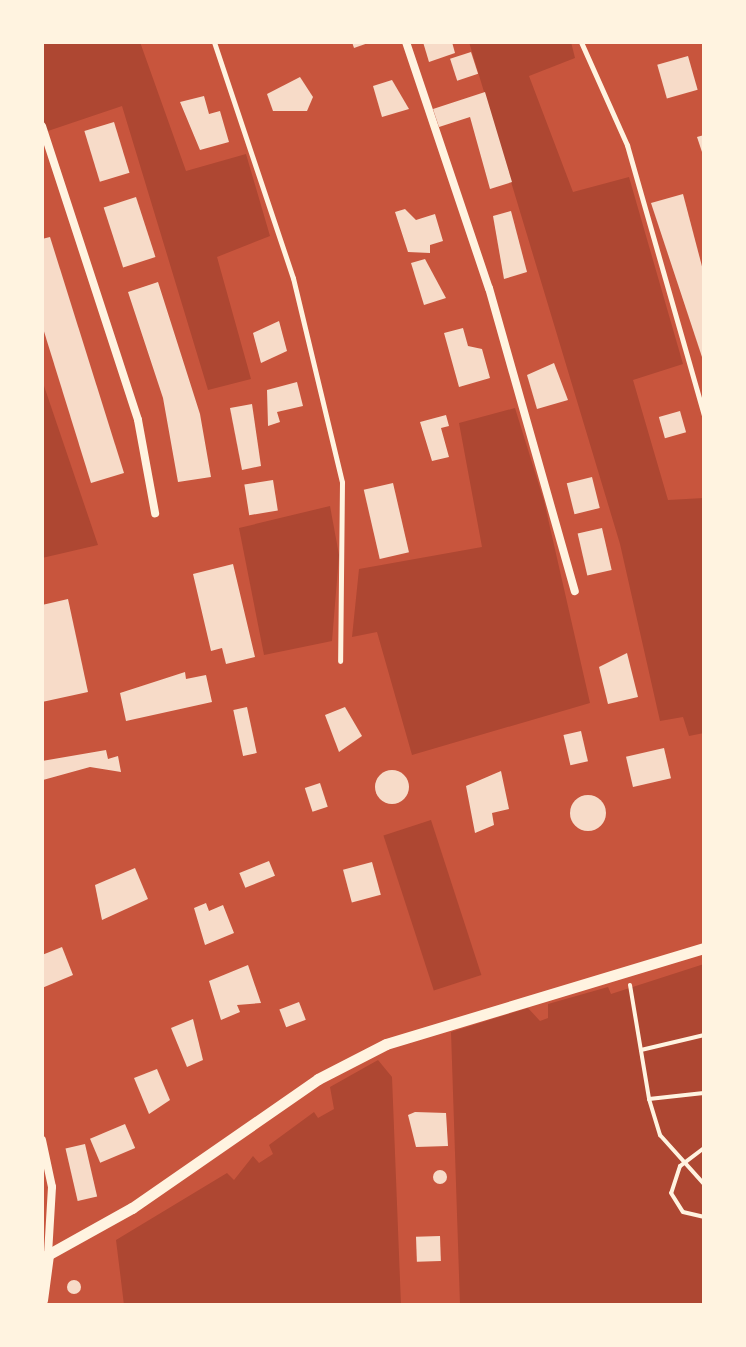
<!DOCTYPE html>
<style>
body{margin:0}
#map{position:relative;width:746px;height:1347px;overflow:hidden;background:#c8553d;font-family:Helvetica,sans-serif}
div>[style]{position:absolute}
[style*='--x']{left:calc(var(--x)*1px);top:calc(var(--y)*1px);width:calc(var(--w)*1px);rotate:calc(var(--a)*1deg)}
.green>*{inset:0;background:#ae4732;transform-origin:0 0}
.building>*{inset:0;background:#f7dbc8;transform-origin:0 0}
.round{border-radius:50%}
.path>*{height:4px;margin:-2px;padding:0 2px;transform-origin:2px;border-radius:2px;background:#fff3e0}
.service>*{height:5px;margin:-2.5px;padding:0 2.5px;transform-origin:2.5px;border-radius:2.5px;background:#fff3e0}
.minor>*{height:8px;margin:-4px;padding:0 4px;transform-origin:4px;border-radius:4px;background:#fff3e0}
.tertiary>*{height:11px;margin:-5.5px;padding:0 5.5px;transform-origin:5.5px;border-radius:5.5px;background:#fff3e0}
span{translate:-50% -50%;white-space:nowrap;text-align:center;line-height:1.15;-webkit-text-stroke:8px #fff3e0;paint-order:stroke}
.frame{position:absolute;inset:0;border:44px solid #fff3e0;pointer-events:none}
</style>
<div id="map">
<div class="green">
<div style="clip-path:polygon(42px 42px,140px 42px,186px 171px,246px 154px,270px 236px,217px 257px,251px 379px,208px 390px,122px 106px,42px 133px)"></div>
<div style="clip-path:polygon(469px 42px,571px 42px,575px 58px,529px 76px,573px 192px,629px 177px,683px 364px,633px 380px,668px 500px,704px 498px,704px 733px,689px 736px,683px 717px,660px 721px,620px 544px)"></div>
<div style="clip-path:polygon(42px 380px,98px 545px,42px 558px)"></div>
<div style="clip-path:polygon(515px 408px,544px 501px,590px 703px,412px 755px,377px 632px,352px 637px,359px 569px,482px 547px,459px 423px)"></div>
<div style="clip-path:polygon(330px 506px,339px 555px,332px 641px,264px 655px,239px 528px)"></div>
<div style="left:431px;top:820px;width:163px;height:50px;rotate:72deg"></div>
<div style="clip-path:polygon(704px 964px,704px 1305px,460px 1305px,451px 1032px,528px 1008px,540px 1021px,548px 1018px,548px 1004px,608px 987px,611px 994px)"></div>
<div style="clip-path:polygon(378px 1060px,392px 1077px,401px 1305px,124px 1305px,116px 1240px,227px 1173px,234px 1180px,253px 1156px,259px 1163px,273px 1154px,269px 1145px,314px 1112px,318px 1118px,334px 1109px,330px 1087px)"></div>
</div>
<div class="building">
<div style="clip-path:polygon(352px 42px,371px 42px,354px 48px)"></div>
<div style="clip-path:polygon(423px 42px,452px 42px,455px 53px,429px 62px)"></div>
<div style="left:471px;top:52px;width:23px;height:22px;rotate:72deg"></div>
<div style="left:688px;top:56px;width:35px;height:32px;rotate:74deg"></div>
<div style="clip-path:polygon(300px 77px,313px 97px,307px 111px,273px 111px,267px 94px)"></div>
<div style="clip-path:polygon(392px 80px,409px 109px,382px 117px,373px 86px)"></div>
<div style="clip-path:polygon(485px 92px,512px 182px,490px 189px,470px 117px,439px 127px,433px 109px)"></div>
<div style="clip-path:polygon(204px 96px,209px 114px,220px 111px,229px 142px,200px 150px,180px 102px)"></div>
<div style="left:114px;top:122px;width:53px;height:31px;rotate:73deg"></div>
<div style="clip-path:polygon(704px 135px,704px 155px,703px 155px,697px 137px)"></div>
<div style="clip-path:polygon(683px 194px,704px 274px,703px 360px,651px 203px)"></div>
<div style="left:136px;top:197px;width:63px;height:34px;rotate:72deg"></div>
<div style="clip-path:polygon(405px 209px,416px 220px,435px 214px,443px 241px,430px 245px,430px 253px,408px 252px,395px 212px)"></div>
<div style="clip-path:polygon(511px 211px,527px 272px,504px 279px,493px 216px)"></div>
<div style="clip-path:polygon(50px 237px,124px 473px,91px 483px,42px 325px,42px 239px)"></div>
<div style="clip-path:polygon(425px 259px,446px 298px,424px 305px,411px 263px)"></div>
<div style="clip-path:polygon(158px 282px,200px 414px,211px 477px,178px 482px,163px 398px,128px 292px)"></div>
<div style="clip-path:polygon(279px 321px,287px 351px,261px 363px,253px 333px)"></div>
<div style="clip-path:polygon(463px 328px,468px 346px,482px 349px,490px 378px,459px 387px,444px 333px)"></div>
<div style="clip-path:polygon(554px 363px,568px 400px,537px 409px,527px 375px)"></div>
<div style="clip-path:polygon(297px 382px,303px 406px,277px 412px,280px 422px,268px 426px,267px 390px)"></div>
<div style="clip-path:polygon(252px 404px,261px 466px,242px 470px,230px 408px)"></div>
<div style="left:680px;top:411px;width:22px;height:22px;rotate:74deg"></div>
<div style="clip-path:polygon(446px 415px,449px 426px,441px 428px,449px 457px,432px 461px,420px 422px)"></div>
<div style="left:592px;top:477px;width:32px;height:26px;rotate:76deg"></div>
<div style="left:273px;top:480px;width:31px;height:29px;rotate:81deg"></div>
<div style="left:393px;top:483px;width:71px;height:30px;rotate:77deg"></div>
<div style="left:602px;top:528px;width:43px;height:25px;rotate:77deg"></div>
<div style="clip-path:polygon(233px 564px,255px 657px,226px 664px,222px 648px,211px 651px,193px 574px)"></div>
<div style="clip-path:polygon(68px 599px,88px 692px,42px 702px,42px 605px)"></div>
<div style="clip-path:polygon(627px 653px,638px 697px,608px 704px,599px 667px)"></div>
<div style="clip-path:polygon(185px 672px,186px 679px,206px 675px,212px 702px,126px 721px,120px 693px)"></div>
<div style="left:247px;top:707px;width:47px;height:14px;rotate:78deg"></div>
<div style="clip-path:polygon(345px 707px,362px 736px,339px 752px,325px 715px)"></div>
<div style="left:581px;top:731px;width:31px;height:18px;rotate:77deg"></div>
<div style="left:664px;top:748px;width:31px;height:39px;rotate:77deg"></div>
<div style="clip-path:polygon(106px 750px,108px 759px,118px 756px,121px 772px,90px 767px,43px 780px,42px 761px)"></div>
<div class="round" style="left:375px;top:770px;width:34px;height:34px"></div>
<div style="clip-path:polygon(501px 771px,509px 809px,492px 813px,494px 825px,475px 833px,466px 786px)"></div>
<div style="left:320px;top:783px;width:25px;height:16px;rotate:72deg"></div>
<div class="round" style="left:570px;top:795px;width:36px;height:36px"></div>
<div style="left:269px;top:861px;width:16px;height:32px;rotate:68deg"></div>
<div style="left:372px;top:862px;width:34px;height:30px;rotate:75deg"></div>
<div style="clip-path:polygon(135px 868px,148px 899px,102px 920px,95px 885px)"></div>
<div style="clip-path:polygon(206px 903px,209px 911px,223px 905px,234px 933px,205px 945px,194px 908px)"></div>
<div style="clip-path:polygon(62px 947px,73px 975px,42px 988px,42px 955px)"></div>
<div style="clip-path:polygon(248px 965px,261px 1003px,237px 1005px,240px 1012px,221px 1020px,209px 981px)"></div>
<div style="left:299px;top:1002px;width:19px;height:21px;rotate:69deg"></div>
<div style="clip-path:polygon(193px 1019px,203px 1060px,187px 1067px,171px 1028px)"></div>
<div style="clip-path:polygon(157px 1069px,170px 1100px,149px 1114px,134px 1078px)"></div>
<div style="clip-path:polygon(415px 1112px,446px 1113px,448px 1146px,416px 1147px,408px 1115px)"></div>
<div style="left:125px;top:1124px;width:26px;height:38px;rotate:67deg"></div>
<div style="left:85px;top:1144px;width:54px;height:20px;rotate:77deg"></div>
<div class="round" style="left:433px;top:1170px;width:14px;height:14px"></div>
<div style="left:440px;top:1236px;width:25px;height:24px;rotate:88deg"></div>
<div class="round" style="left:67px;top:1280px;width:14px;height:14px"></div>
</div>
<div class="path">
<div style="--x:630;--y:985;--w:116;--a:80.5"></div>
<div style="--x:649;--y:1099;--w:55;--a:-6.2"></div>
<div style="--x:641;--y:1050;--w:65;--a:-13.4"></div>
<div style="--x:649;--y:1099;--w:38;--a:73"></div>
<div style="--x:660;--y:1135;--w:66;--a:48.1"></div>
<div style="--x:704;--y:1148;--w:30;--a:143"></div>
<div style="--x:680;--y:1166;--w:28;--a:108"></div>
<div style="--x:671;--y:1193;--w:22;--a:58"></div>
<div style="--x:683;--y:1212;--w:22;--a:13"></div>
</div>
<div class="service">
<div style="--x:214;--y:42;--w:249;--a:71.5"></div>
<div style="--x:293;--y:278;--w:210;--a:76.5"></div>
<div style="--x:342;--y:482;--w:179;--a:90.6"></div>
<div style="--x:581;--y:42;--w:113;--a:65.9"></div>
<div style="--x:627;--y:145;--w:281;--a:74.1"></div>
</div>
<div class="minor">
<div style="--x:406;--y:42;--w:260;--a:71.4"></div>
<div style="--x:489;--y:288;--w:315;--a:74.2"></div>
<div style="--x:42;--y:126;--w:309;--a:71.9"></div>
<div style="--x:138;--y:420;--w:95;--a:79.6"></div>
<div style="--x:42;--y:1140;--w:48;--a:78"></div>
<div style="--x:52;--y:1187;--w:68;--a:93.4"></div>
</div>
<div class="tertiary">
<div style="--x:42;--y:1258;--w:103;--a:-29.1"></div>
<div style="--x:132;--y:1208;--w:226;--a:-34.7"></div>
<div style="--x:318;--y:1079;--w:76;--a:-27.2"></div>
<div style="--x:386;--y:1044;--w:332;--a:-16.8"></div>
<div style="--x:42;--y:1300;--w:45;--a:-82.4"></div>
</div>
<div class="frame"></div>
</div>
